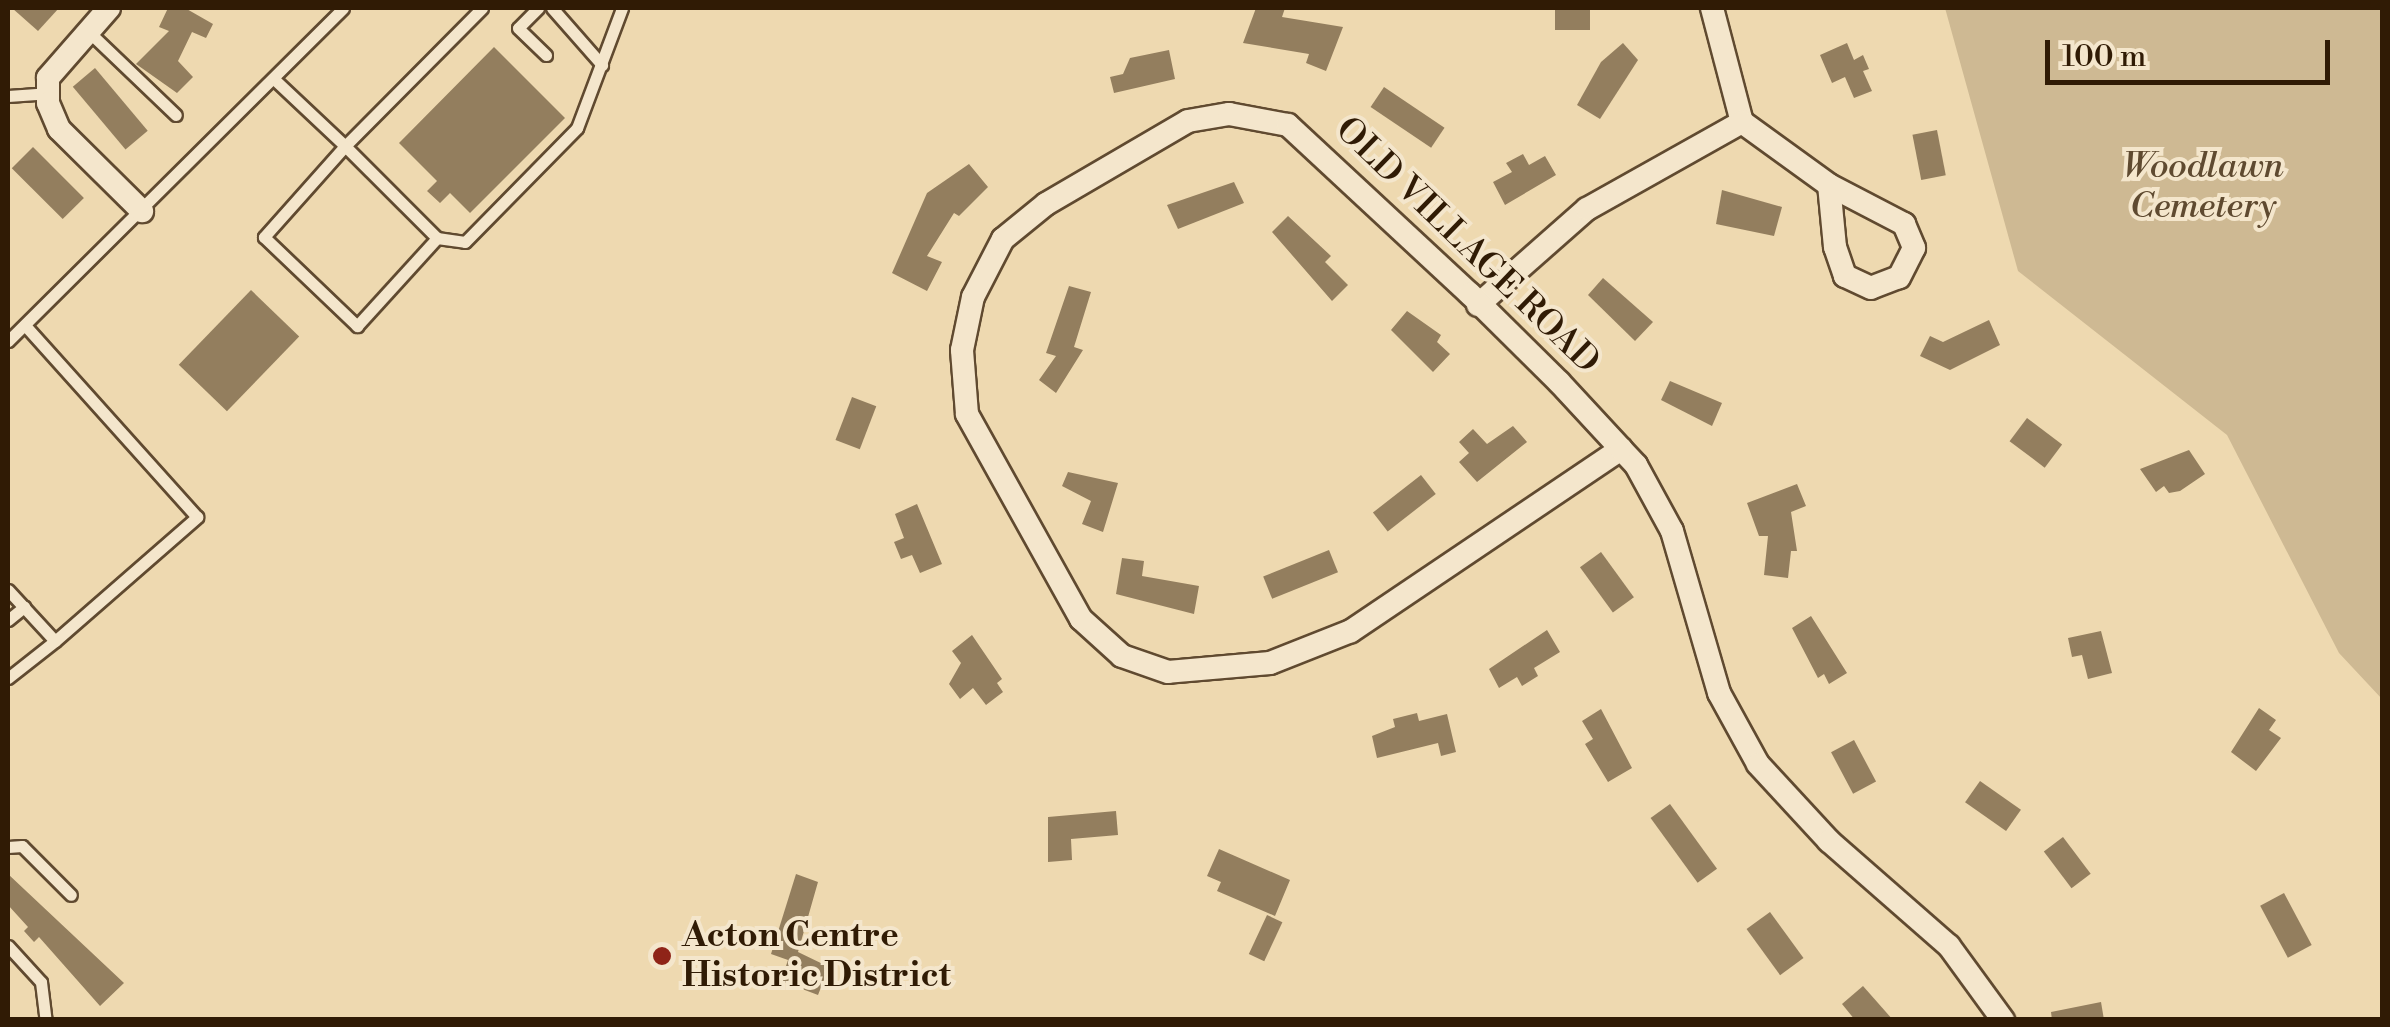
<!DOCTYPE html>
<style>
body{margin:0}
#map{position:relative;width:2390px;height:1027px;overflow:hidden;background:#eed9b0;font-family:"Libre Bodoni",serif}
div>[style]{position:absolute}
[style*='--x']{left:calc(var(--x)*1px);top:calc(var(--y)*1px);width:calc(var(--w)*1px);rotate:calc(var(--a)*1deg)}
.green>*{inset:0;background:#ceb993}
.building>*{inset:0;background:#937e5e;transform-origin:0 0}
.roads{filter:drop-shadow(2px 0 #604a30) drop-shadow(-2px 0 #604a30) drop-shadow(0 2px #604a30) drop-shadow(0 -2px #604a30)}
.lane>*{height:11px;margin:-5.5px;padding:0 5.5px;transform-origin:5.5px;border-radius:5.5px;background:#f4e6cc}
.street>*{height:22px;margin:-11px;padding:0 11px;transform-origin:11px;border-radius:11px;background:#f4e6cc}
.dots>*{width:28px;height:28px;translate:-50% -50%;box-sizing:border-box;border:5px solid #f4e6cc;border-radius:50%}
span{translate:-50% -50%;white-space:nowrap;text-align:center;line-height:1.15;-webkit-text-stroke:8px #f4e6cc;paint-order:stroke}
.park-label{font-size:35px;color:#5f4a30;font-style:italic}
.street-label{font-size:35px;color:#301b05}
.poi-label{font-size:35px;color:#301b05;font-weight:700}
.left{translate:0 -50%;text-align:left}
.frame{position:absolute;inset:0;border:10px solid #301b05;pointer-events:none}
.scale{position:absolute;left:2045px;top:40px;width:285px;height:45px;box-sizing:border-box;border:5px solid #301b05;border-top:0;padding-left:12px;font-size:30px;line-height:35px;white-space:nowrap;color:#301b05;-webkit-text-stroke:8px #f4e6cc;paint-order:stroke}
</style>
<div id="map">
<div class="green">
<div style="clip-path:polygon(1945px 8px,2382px 8px,2382px 699px,2339px 653px,2227px 435px,2018px 271px)"></div>
</div>
<div class="building">
<div style="clip-path:polygon(12px 8px,59px 8px,38px 31px)"></div>
<div style="clip-path:polygon(168px 8px,185px 8px,213px 24px,206px 38px,192px 32px,178px 61px,193px 77px,177px 93px,136px 64px,169px 31px,159px 27px)"></div>
<div style="clip-path:polygon(1256px 8px,1285px 8px,1282px 17px,1343px 27px,1326px 71px,1306px 63px,1309px 54px,1243px 43px)"></div>
<div style="left:1555px;top:8px;width:35px;height:22px"></div>
<div style="clip-path:polygon(1623px 43px,1638px 60px,1600px 119px,1577px 105px,1601px 62px)"></div>
<div style="clip-path:polygon(1847px 43px,1854px 60px,1863px 55px,1869px 69px,1863px 71px,1872px 91px,1854px 98px,1845px 77px,1832px 83px,1820px 55px)"></div>
<div style="clip-path:polygon(494px 47px,565px 118px,470px 213px,450px 193px,440px 203px,427px 191px,437px 181px,399px 143px)"></div>
<div style="clip-path:polygon(1169px 50px,1175px 79px,1114px 93px,1110px 77px,1123px 74px,1130px 58px)"></div>
<div style="left:95px;top:68px;width:82px;height:29px;rotate:50deg"></div>
<div style="left:1384px;top:87px;width:73px;height:24px;rotate:34deg"></div>
<div style="left:1937px;top:130px;width:46px;height:25px;rotate:79deg"></div>
<div style="left:33px;top:147px;width:72px;height:30px;rotate:45deg"></div>
<div style="clip-path:polygon(1523px 154px,1529px 165px,1545px 156px,1556px 175px,1505px 205px,1493px 182px,1512px 172px,1506px 163px)"></div>
<div style="clip-path:polygon(969px 164px,988px 187px,959px 216px,954px 213px,927px 256px,942px 262px,927px 291px,892px 273px,927px 193px)"></div>
<div style="clip-path:polygon(1234px 182px,1244px 203px,1178px 229px,1167px 205px)"></div>
<div style="clip-path:polygon(1722px 190px,1782px 207px,1774px 236px,1716px 224px)"></div>
<div style="clip-path:polygon(1288px 216px,1331px 256px,1325px 262px,1348px 285px,1332px 301px,1272px 232px)"></div>
<div style="clip-path:polygon(1603px 278px,1653px 322px,1635px 341px,1588px 295px)"></div>
<div style="clip-path:polygon(1069px 286px,1091px 292px,1074px 347px,1083px 350px,1056px 393px,1039px 380px,1056px 356px,1046px 353px)"></div>
<div style="left:251px;top:290px;width:67px;height:104px;rotate:44deg"></div>
<div style="clip-path:polygon(1407px 311px,1441px 335px,1437px 342px,1450px 354px,1433px 372px,1391px 330px)"></div>
<div style="clip-path:polygon(1989px 320px,2000px 345px,1950px 370px,1920px 356px,1930px 336px,1943px 342px)"></div>
<div style="clip-path:polygon(1670px 381px,1722px 403px,1712px 426px,1661px 400px)"></div>
<div style="left:852px;top:397px;width:26px;height:46px;rotate:21deg"></div>
<div style="left:2027px;top:418px;width:44px;height:29px;rotate:37deg"></div>
<div style="clip-path:polygon(1513px 426px,1527px 442px,1477px 482px,1459px 462px,1469px 453px,1459px 442px,1473px 429px,1487px 444px)"></div>
<div style="clip-path:polygon(2189px 450px,2205px 474px,2180px 491px,2169px 493px,2164px 486px,2156px 492px,2140px 469px)"></div>
<div style="clip-path:polygon(1068px 472px,1118px 483px,1103px 532px,1082px 524px,1091px 501px,1062px 486px)"></div>
<div style="left:1421px;top:475px;width:24px;height:61px;rotate:52deg"></div>
<div style="clip-path:polygon(1797px 484px,1806px 506px,1791px 512px,1797px 551px,1791px 551px,1788px 578px,1764px 575px,1768px 536px,1759px 536px,1747px 503px)"></div>
<div style="clip-path:polygon(917px 504px,942px 564px,920px 573px,912px 555px,901px 559px,894px 542px,904px 538px,895px 514px)"></div>
<div style="left:1329px;top:550px;width:24px;height:71px;rotate:68deg"></div>
<div style="left:1601px;top:552px;width:56px;height:26px;rotate:54deg"></div>
<div style="clip-path:polygon(1122px 558px,1144px 561px,1142px 576px,1199px 586px,1194px 614px,1116px 594px)"></div>
<div style="clip-path:polygon(1811px 616px,1847px 673px,1829px 684px,1824px 674px,1818px 678px,1792px 628px)"></div>
<div style="clip-path:polygon(1547px 630px,1560px 652px,1534px 668px,1538px 676px,1522px 686px,1517px 677px,1499px 688px,1489px 669px)"></div>
<div style="clip-path:polygon(2101px 631px,2112px 673px,2088px 679px,2082px 655px,2072px 657px,2068px 638px)"></div>
<div style="clip-path:polygon(972px 635px,1002px 679px,997px 683px,1003px 692px,986px 705px,973px 688px,960px 699px,949px 684px,961px 663px,952px 651px)"></div>
<div style="clip-path:polygon(2259px 708px,2276px 720px,2269px 730px,2281px 738px,2256px 771px,2231px 752px)"></div>
<div style="clip-path:polygon(1601px 709px,1632px 768px,1608px 782px,1585px 744px,1593px 739px,1582px 721px)"></div>
<div style="clip-path:polygon(1417px 713px,1419px 721px,1447px 714px,1456px 752px,1441px 756px,1438px 743px,1377px 758px,1372px 736px,1395px 727px,1393px 719px)"></div>
<div style="left:1854px;top:740px;width:47px;height:26px;rotate:62deg"></div>
<div style="left:1980px;top:781px;width:50px;height:26px;rotate:35deg"></div>
<div style="left:1670px;top:804px;width:80px;height:24px;rotate:54deg"></div>
<div style="clip-path:polygon(1116px 811px,1118px 835px,1071px 839px,1072px 860px,1048px 862px,1048px 817px)"></div>
<div style="left:2063px;top:837px;width:46px;height:24px;rotate:53deg"></div>
<div style="clip-path:polygon(1219px 849px,1290px 880px,1275px 916px,1217px 891px,1221px 882px,1207px 876px)"></div>
<div style="clip-path:polygon(8px 874px,124px 983px,100px 1006px,39px 937px,34px 942px,24px 931px,28px 927px,8px 905px)"></div>
<div style="clip-path:polygon(796px 874px,818px 882px,798px 952px,829px 967px,818px 995px,781px 981px,788px 960px,771px 954px)"></div>
<div style="left:2284px;top:893px;width:59px;height:27px;rotate:62deg"></div>
<div style="left:1770px;top:912px;width:57px;height:29px;rotate:54deg"></div>
<div style="left:1267px;top:915px;width:17px;height:43px;rotate:25deg"></div>
<div style="clip-path:polygon(1863px 986px,1893px 1020px,1855px 1020px,1842px 1004px)"></div>
<div style="clip-path:polygon(2101px 1002px,2104px 1020px,2052px 1020px,2051px 1012px)"></div>
</div>
<div class="roads">
<div class="lane">
<div style="--x:482;--y:8;--w:194;--a:134.8"></div>
<div style="--x:345;--y:146;--w:130;--a:45"></div>
<div style="--x:437;--y:238;--w:28;--a:8"></div>
<div style="--x:465;--y:242;--w:160;--a:-45.5"></div>
<div style="--x:577;--y:128;--w:128;--a:-69.4"></div>
<div style="--x:538;--y:8;--w:28;--a:135"></div>
<div style="--x:518;--y:28;--w:39;--a:44"></div>
<div style="--x:552;--y:8;--w:76;--a:48.7"></div>
<div style="--x:89;--y:32;--w:120;--a:43.7"></div>
<div style="--x:275;--y:80;--w:96;--a:43.3"></div>
<div style="--x:345;--y:146;--w:122;--a:131.7"></div>
<div style="--x:264;--y:237;--w:129;--a:43.7"></div>
<div style="--x:357;--y:326;--w:119;--a:-47.7"></div>
<div style="--x:8;--y:96;--w:39;--a:-4"></div>
<div style="--x:8;--y:341;--w:472;--a:-44.8"></div>
<div style="--x:8;--y:590;--w:69;--a:47.3"></div>
<div style="--x:55;--y:641;--w:189;--a:-41.1"></div>
<div style="--x:197;--y:517;--w:258;--a:-131.9"></div>
<div style="--x:8;--y:620;--w:21;--a:-39"></div>
<div style="--x:8;--y:678;--w:60;--a:-38.2"></div>
<div style="--x:8;--y:847;--w:14;--a:-4"></div>
<div style="--x:22;--y:846;--w:69;--a:45"></div>
<div style="--x:8;--y:946;--w:49;--a:47.5"></div>
<div style="--x:41;--y:982;--w:38;--a:83"></div>
</div>
<div class="street">
<div style="--x:109;--y:8;--w:93;--a:131.1"></div>
<div style="--x:48;--y:78;--w:25;--a:90"></div>
<div style="--x:48;--y:103;--w:28;--a:67"></div>
<div style="--x:59;--y:129;--w:117;--a:44.7"></div>
<div style="--x:1712;--y:8;--w:118;--a:75.3"></div>
<div style="--x:1742;--y:122;--w:107;--a:35.9"></div>
<div style="--x:1829;--y:185;--w:85;--a:27.5"></div>
<div style="--x:1904;--y:224;--w:26;--a:67"></div>
<div style="--x:1914;--y:248;--w:33;--a:117"></div>
<div style="--x:1899;--y:277;--w:30;--a:159"></div>
<div style="--x:1871;--y:288;--w:29;--a:-155"></div>
<div style="--x:1845;--y:276;--w:31;--a:-109"></div>
<div style="--x:1835;--y:247;--w:62;--a:-95.5"></div>
<div style="--x:1478;--y:305;--w:145;--a:-41.4"></div>
<div style="--x:1587;--y:209;--w:178;--a:-29.3"></div>
<div style="--x:1621;--y:449;--w:326;--a:146"></div>
<div style="--x:1351;--y:631;--w:87;--a:158.4"></div>
<div style="--x:1270;--y:663;--w:102;--a:175"></div>
<div style="--x:1168;--y:672;--w:49;--a:-160.8"></div>
<div style="--x:1122;--y:656;--w:55;--a:-137.9"></div>
<div style="--x:1081;--y:619;--w:235;--a:-119.1"></div>
<div style="--x:967;--y:414;--w:64;--a:-94.5"></div>
<div style="--x:962;--y:350;--w:54;--a:-78.3"></div>
<div style="--x:973;--y:297;--w:65;--a:-62.7"></div>
<div style="--x:1003;--y:239;--w:55;--a:-39.1"></div>
<div style="--x:1046;--y:204;--w:164;--a:-30.3"></div>
<div style="--x:1188;--y:121;--w:42;--a:-9.7"></div>
<div style="--x:1229;--y:114;--w:60;--a:10.6"></div>
<div style="--x:1288;--y:125;--w:248;--a:42.9"></div>
<div style="--x:1470;--y:294;--w:125;--a:44.7"></div>
<div style="--x:1559;--y:382;--w:91;--a:47.2"></div>
<div style="--x:1621;--y:449;--w:22;--a:47"></div>
<div style="--x:1636;--y:465;--w:75;--a:61.4"></div>
<div style="--x:1672;--y:531;--w:169;--a:73.8"></div>
<div style="--x:1719;--y:693;--w:81;--a:61.2"></div>
<div style="--x:1758;--y:764;--w:105;--a:47.3"></div>
<div style="--x:1829;--y:841;--w:159;--a:41.2"></div>
<div style="--x:1949;--y:946;--w:92;--a:53.9"></div>
</div>
</div>
<div class="dots">
<div style="left:662px;top:956px;background:#8f2418"></div>
</div>
<div class="park-label">
<span style="left:2203px;top:187px">Woodlawn<br>Cemetery</span>
</div>
<div class="street-label">
<span style="left:1467px;top:246px;rotate:44deg">OLD VILLAGE ROAD</span>
</div>
<div class="poi-label">
<span class="left" style="left:682px;top:956px">Acton Centre<br>Historic District</span>
</div>
<div class="frame"></div>
<div class="scale">100 m</div>
</div>
